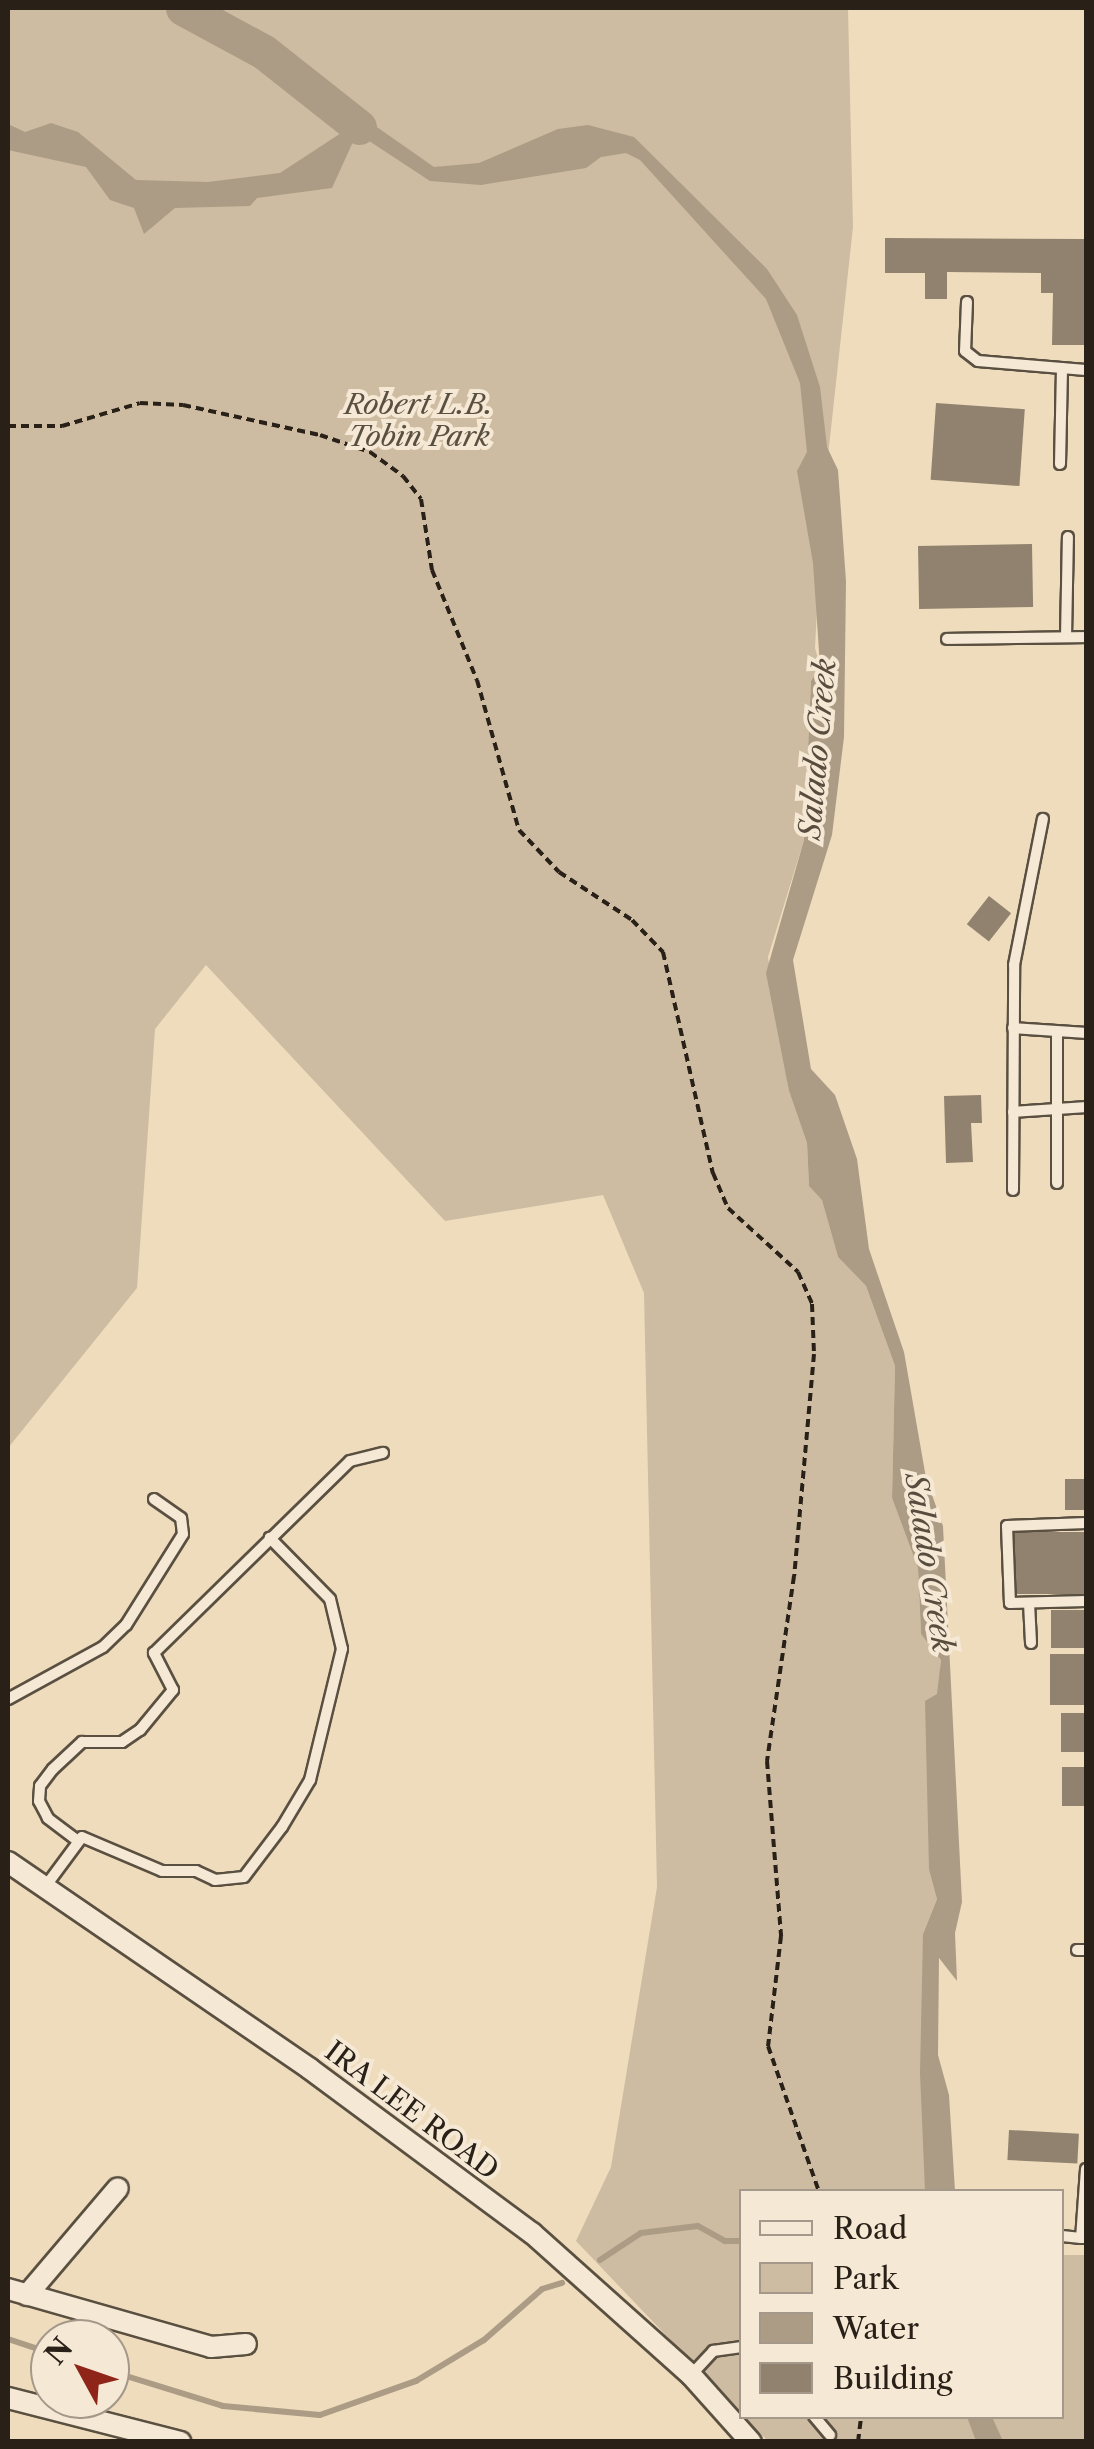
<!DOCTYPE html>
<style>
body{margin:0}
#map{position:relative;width:1094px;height:2449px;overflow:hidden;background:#efdcbd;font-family:"Libre Caslon Text",serif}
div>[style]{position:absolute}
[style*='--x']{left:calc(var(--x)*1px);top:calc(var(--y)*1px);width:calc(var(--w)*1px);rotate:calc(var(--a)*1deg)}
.green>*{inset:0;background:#cdbca1}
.water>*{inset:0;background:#ac9c85}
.stream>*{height:6px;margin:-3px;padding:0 3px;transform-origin:3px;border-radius:3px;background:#ac9c85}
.river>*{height:35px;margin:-17.5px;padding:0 17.5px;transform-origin:17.5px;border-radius:17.5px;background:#ac9c85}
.building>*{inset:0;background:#90826e;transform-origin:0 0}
.path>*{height:4px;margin-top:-2px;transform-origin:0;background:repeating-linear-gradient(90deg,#292118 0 8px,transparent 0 13px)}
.roads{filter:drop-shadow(2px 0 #5a5041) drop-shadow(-2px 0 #5a5041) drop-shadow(0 2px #5a5041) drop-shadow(0 -2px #5a5041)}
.service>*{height:10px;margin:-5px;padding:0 5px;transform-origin:5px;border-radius:5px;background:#f5e8d4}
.minor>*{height:20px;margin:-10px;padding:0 10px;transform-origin:10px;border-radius:10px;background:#f5e8d4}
span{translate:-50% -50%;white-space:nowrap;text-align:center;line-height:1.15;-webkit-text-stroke:8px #f5e8d4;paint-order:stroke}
.park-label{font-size:28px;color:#5a5041;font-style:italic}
.street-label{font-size:28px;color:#292118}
.water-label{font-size:30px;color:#574c3e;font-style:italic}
.frame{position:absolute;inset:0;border:10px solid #292118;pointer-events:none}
.legend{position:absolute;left:739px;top:2189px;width:325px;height:230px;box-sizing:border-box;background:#f5e8d4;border:2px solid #a39889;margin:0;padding:12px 18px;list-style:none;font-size:30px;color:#292118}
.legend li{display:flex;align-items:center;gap:20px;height:50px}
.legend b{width:50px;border:2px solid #a39889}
.north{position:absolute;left:30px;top:2319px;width:100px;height:100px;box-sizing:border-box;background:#f5e8d4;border:2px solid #a39889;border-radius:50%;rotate:310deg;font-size:28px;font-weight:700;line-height:40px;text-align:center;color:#292118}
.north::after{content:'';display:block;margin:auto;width:35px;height:45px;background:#8f2418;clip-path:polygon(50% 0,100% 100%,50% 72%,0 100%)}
</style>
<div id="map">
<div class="green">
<div style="clip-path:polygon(8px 8px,848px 8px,853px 227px,822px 511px,815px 648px,820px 666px,811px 681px,804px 840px,768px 957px,789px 1091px,807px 1143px,809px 1186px,822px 1199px,838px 1257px,866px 1286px,895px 1366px,892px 1498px,918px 1568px,921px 1634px,941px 1659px,929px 1819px,937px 1899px,923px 1934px,927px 2161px,925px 2191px,742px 2192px,741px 2414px,576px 2241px,611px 2167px,657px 1887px,644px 1293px,603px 1195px,445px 1221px,206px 965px,155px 1029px,137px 1288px,8px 1448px)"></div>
<div style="clip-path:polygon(1062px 2255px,1086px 2255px,1086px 2441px,768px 2441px,744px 2417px,1062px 2416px)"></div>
</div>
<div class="water">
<div style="clip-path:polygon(364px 118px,434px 167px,479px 163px,558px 129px,588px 125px,634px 137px,767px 269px,797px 315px,820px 387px,827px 447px,838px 470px,846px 581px,844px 737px,832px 835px,793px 960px,811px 1069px,835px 1095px,857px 1159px,869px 1249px,904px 1352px,926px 1478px,943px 1526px,962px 1902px,955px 1933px,957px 1981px,939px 1958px,938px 2055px,949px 2095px,955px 2191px,925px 2191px,920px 2073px,923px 1934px,937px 1899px,929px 1869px,925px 1701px,937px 1694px,941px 1660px,921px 1634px,918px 1568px,892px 1498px,895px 1366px,866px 1286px,838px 1257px,822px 1200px,809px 1186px,807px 1143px,789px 1091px,766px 973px,804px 840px,811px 681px,820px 666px,813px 563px,797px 471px,807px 452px,800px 383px,766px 299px,640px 160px,626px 153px,601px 157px,586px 168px,481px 185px,430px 181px,357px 133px,332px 188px,257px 198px,250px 206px,175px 208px,144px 234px,134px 208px,110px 200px,86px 167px,8px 150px,8px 124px,25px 132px,51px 123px,78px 132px,136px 180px,208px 182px,280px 173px)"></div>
<div style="clip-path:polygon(967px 2417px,992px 2417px,1003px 2441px,976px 2441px)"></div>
</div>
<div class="stream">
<div style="--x:600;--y:2260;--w:49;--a:-33.4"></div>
<div style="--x:641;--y:2233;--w:57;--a:-7"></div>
<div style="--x:698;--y:2226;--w:31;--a:29"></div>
<div style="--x:725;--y:2241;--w:17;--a:0"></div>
<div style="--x:8;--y:2339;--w:44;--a:18.4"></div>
<div style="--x:110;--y:2371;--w:118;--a:17.2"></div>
<div style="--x:223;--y:2406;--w:97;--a:5.3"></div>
<div style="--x:320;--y:2415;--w:102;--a:-19.5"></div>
<div style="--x:416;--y:2381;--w:79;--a:-31.1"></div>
<div style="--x:484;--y:2340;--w:77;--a:-41.3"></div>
<div style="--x:542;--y:2289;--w:21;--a:-17"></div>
</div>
<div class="river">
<div style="--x:183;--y:8;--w:92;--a:28.5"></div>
<div style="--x:264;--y:52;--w:121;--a:38.3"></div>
</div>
<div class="building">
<div style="clip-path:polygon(885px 238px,1086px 239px,1086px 345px,1052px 345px,1053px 293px,1041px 293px,1041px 273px,947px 272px,947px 299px,925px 299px,925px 273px,885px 273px)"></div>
<div style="left:936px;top:403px;width:89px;height:77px;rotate:4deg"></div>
<div style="left:1032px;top:544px;width:63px;height:114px;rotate:89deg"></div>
<div style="left:989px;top:896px;width:28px;height:36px;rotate:38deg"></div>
<div style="clip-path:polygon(981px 1095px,982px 1123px,971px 1123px,973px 1162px,946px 1163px,944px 1096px)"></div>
<div style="left:1065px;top:1479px;width:21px;height:31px"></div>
<div style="left:1086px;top:1532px;width:62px;height:73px;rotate:90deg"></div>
<div style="left:1086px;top:1610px;width:38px;height:35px;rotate:90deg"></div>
<div style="left:1086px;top:1654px;width:51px;height:36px;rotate:90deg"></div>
<div style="left:1086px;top:1713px;width:39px;height:25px;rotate:90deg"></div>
<div style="left:1086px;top:1767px;width:39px;height:24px;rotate:90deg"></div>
<div style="left:1009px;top:2130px;width:70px;height:30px;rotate:3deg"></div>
</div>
<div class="path">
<div style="--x:8;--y:426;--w:54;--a:0"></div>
<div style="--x:62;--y:426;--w:81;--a:-16.4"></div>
<div style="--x:140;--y:403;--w:43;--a:2.7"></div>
<div style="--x:183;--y:405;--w:140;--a:12.4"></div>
<div style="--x:320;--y:435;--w:53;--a:18.8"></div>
<div style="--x:370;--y:452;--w:41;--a:36"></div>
<div style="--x:403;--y:476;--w:29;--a:52"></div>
<div style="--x:421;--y:499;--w:72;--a:81.2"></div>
<div style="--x:432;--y:570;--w:119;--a:67.8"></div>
<div style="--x:477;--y:680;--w:156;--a:74.4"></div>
<div style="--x:519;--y:830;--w:58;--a:46.4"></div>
<div style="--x:559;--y:872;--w:87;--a:33.3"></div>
<div style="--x:632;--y:920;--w:45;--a:45.9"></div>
<div style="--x:663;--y:952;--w:227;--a:77.3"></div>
<div style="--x:713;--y:1173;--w:38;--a:67"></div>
<div style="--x:728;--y:1208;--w:95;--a:42.4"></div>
<div style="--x:798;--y:1272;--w:35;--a:66"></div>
<div style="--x:812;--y:1304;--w:50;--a:87.7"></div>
<div style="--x:814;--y:1354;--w:223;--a:95.1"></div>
<div style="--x:794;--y:1576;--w:187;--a:98.3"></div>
<div style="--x:767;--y:1761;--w:176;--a:85.4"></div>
<div style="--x:781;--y:1936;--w:111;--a:96.7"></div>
<div style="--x:768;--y:2046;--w:155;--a:70.7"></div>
<div style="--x:858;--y:2442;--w:26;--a:-83"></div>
</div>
<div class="roads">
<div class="service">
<div style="--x:967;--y:302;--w:49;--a:92.3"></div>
<div style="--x:965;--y:351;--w:16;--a:38"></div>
<div style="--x:978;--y:361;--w:108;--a:4.8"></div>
<div style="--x:1060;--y:464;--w:96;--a:-88.8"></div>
<div style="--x:1066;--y:637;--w:100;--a:-88.9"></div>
<div style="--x:947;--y:639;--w:139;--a:-0.8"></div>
<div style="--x:1013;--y:1028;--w:73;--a:3.9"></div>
<div style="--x:1057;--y:1032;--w:151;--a:90"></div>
<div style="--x:1013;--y:1112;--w:73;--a:-3.9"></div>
<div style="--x:1013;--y:1190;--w:225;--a:-89.7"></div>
<div style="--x:1014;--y:965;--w:149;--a:-78.8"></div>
<div style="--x:1086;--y:1523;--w:79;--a:177.8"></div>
<div style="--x:1007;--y:1526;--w:77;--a:87.8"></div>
<div style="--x:1010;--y:1603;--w:76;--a:-1.5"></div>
<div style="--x:1029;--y:1603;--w:40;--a:87.1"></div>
<div style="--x:8;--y:1699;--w:108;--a:-28.7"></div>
<div style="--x:103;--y:1647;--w:32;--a:-44"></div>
<div style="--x:126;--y:1625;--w:107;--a:-57.9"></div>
<div style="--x:183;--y:1534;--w:16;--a:-97"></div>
<div style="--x:181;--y:1518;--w:33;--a:-145"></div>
<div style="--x:78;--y:1841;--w:38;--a:-143"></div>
<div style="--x:48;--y:1818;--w:19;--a:-118"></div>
<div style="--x:39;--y:1801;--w:15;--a:-86"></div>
<div style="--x:40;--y:1786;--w:21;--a:-53"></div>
<div style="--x:53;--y:1769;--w:40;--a:-43"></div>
<div style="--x:82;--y:1742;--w:40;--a:0"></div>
<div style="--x:122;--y:1742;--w:22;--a:-34"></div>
<div style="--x:140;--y:1730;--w:52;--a:-50.5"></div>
<div style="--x:173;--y:1690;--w:42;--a:-117.2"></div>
<div style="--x:154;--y:1653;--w:274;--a:-44.4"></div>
<div style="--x:350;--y:1461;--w:34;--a:-14"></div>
<div style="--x:45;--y:1887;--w:62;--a:-53.5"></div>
<div style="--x:82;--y:1837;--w:87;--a:23"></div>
<div style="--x:162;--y:1871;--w:34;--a:0"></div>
<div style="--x:196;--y:1871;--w:21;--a:25"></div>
<div style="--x:215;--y:1880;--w:29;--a:-6"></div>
<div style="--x:244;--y:1877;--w:63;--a:-52.8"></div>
<div style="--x:282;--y:1827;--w:55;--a:-59.2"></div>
<div style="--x:310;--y:1780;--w:135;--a:-76.3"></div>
<div style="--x:342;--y:1649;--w:51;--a:-103.5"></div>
<div style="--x:330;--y:1599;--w:86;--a:-134.5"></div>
<div style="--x:1077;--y:1950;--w:9;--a:0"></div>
<div style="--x:1086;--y:2169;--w:69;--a:94.1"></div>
<div style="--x:1081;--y:2238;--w:5;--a:0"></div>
<div style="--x:1062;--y:2236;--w:19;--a:6"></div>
<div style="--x:691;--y:2375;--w:33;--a:-47"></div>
<div style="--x:713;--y:2351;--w:29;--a:-8"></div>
<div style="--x:814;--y:2416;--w:25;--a:50"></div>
</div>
<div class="minor">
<div style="--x:8;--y:1862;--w:366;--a:34.4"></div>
<div style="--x:310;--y:2069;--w:276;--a:36.5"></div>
<div style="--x:532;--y:2233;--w:213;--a:41.8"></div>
<div style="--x:691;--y:2375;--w:90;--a:48.2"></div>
<div style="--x:8;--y:2289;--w:211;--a:15.9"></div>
<div style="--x:211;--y:2347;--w:35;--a:-5"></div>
<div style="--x:27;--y:2295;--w:140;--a:-49.6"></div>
<div style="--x:8;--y:2398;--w:178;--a:14.3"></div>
</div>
</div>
<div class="park-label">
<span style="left:419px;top:420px">Robert L.B.<br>Tobin Park</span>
</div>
<div class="street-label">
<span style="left:412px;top:2110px;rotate:37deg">IRA LEE ROAD</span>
</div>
<div class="water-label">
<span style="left:818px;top:749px;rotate:-85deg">Salado Creek</span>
<span style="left:929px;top:1563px;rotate:81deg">Salado Creek</span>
</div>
<div class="frame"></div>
<ul class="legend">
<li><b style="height:12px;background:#f5e8d4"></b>Road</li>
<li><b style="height:28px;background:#cdbca1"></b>Park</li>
<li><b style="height:28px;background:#ac9c85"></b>Water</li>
<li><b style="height:28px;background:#90826e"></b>Building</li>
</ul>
<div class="north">N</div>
</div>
